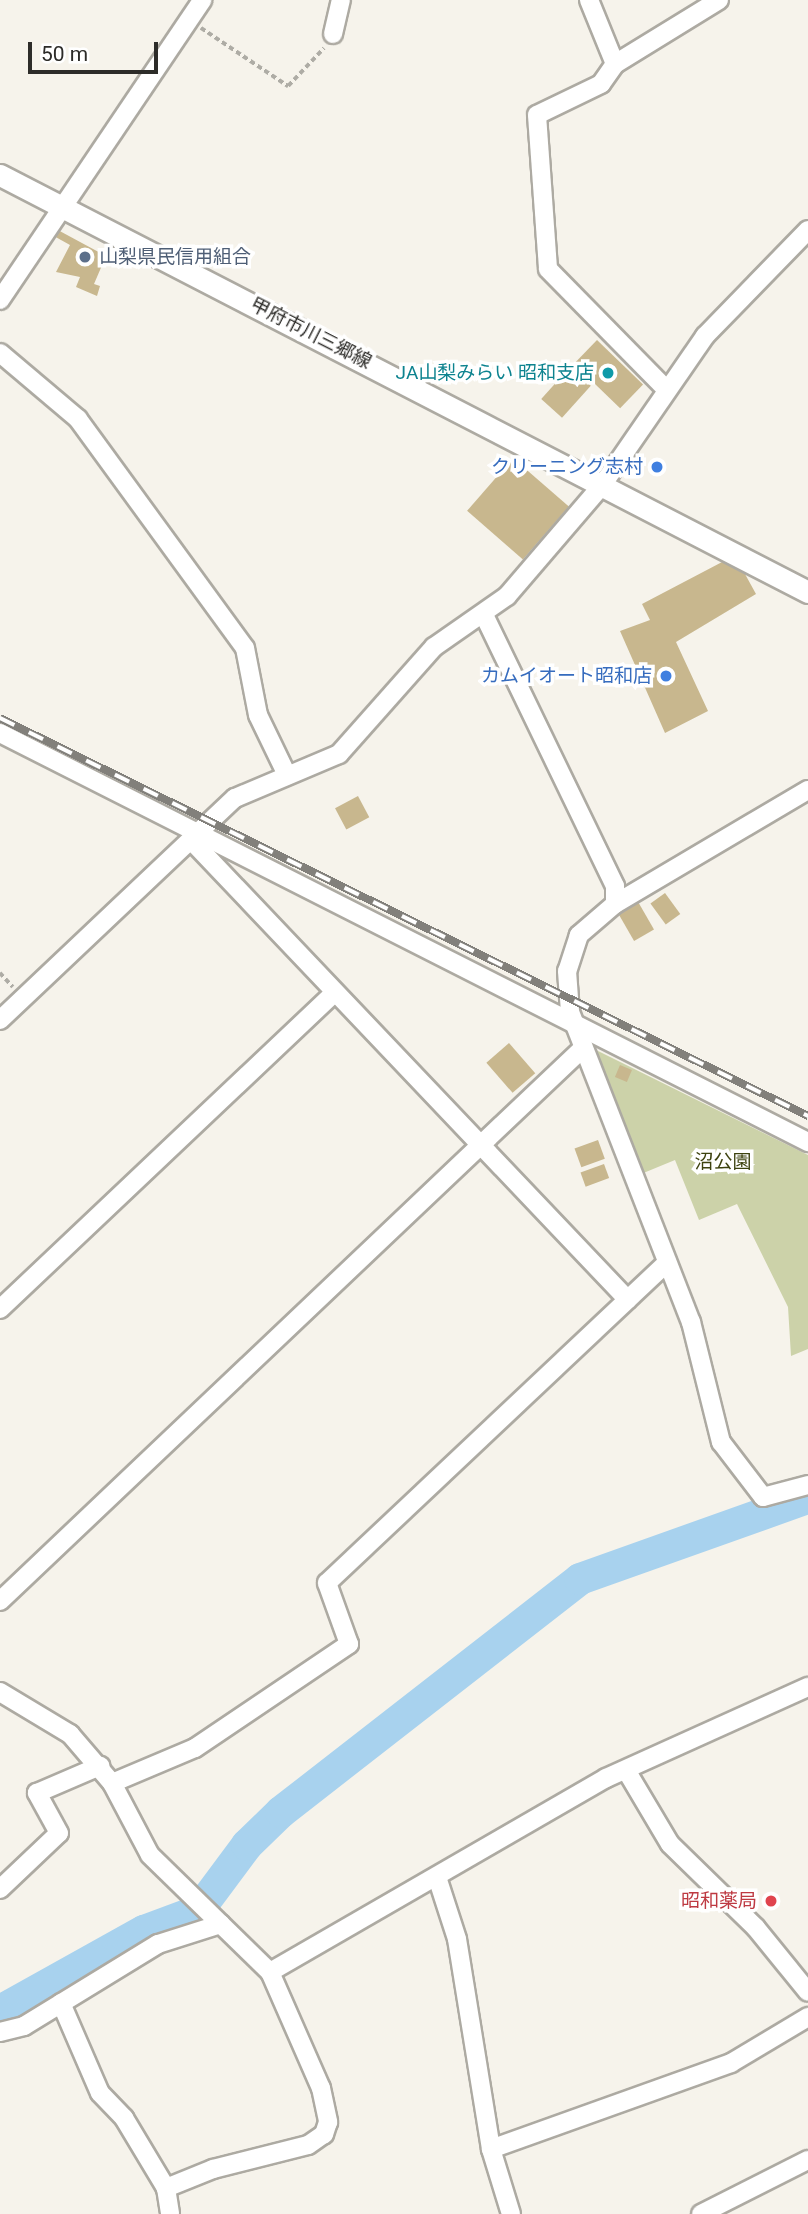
<!DOCTYPE html>
<meta charset="utf-8">
<style>
body{margin:0}
#map{position:relative;width:808px;height:2214px;overflow:hidden;background:#f6f3eb;font-family:Roboto,"Noto Sans JP",sans-serif}
div>[style]{position:absolute}
[style*='--x']{left:calc(var(--x)*1px);top:calc(var(--y)*1px);width:calc(var(--w)*1px);rotate:calc(var(--a)*1deg)}
.green>*{inset:0;background:#ccd2a9}
.river>*{height:32px;margin:-16px;padding:0 16px;transform-origin:16px;border-radius:16px;background:#a8d2ee}
.building>*{inset:0;background:#c8b78e;transform-origin:0 0}
.path>*{height:3.5px;margin-top:-1.75px;transform-origin:0;background:repeating-linear-gradient(90deg,#aeaca5 0 5px,transparent 0 8.5px)}
.roads{filter:drop-shadow(2px 0 #adaaa2) drop-shadow(-2px 0 #adaaa2) drop-shadow(0 2px #adaaa2) drop-shadow(0 -2px #adaaa2)}
.minor>*{height:18px;margin:-9px;padding:0 9px;transform-origin:9px;border-radius:9px;background:#fff}
.major>*{height:21px;margin:-10.5px;padding:0 10.5px;transform-origin:10.5px;border-radius:10.5px;background:#fff}
.rail>*{height:8px;margin-top:-4px;transform-origin:0;background:repeating-linear-gradient(90deg,#fff 0 16px,#82807b 0 32px);box-sizing:border-box;border-block:2px solid #82807b}
.dots>*{width:19px;height:19px;translate:-50% -50%;box-sizing:border-box;border:4px solid #fff;border-radius:50%}
span{translate:-50% -50%;white-space:nowrap;text-align:center;line-height:1.15;-webkit-text-stroke:7px #fff;paint-order:stroke}
.service-label{font-size:19px;color:#4e5e75}
.left{translate:0 -50%;text-align:left}
.street-label{font-size:19px;color:#2d2c29}
.culture-label{font-size:19px;color:#0d838f}
.right{translate:-100% -50%;text-align:right}
.shop-label{font-size:19px;color:#366cbe}
.park-label{font-size:19px;color:#3d420f}
.health-label{font-size:19px;color:#be3a42}
.scale{position:absolute;left:28px;top:42px;width:130px;height:32px;box-sizing:border-box;border:4px solid #2d2c29;border-top:0;padding-left:9px;font-size:21px;line-height:24px;white-space:nowrap;color:#2d2c29;-webkit-text-stroke:5px #fff;paint-order:stroke}
</style>
<div id="map">
<div class="green">
<div style="clip-path:polygon(594px 1049px,808px 1155px,808px 1349px,791px 1356px,788px 1307px,737px 1204px,699px 1220px,675px 1160px,641px 1174px)"></div>
</div>
<div class="river">
<div style="--x:0;--y:2011;--w:165;--a:-29.1"></div>
<div style="--x:144;--y:1931;--w:58;--a:-20.3"></div>
<div style="--x:198;--y:1911;--w:82;--a:-53.4"></div>
<div style="--x:247;--y:1845;--w:47;--a:-44.1"></div>
<div style="--x:281;--y:1812;--w:379;--a:-37.9"></div>
<div style="--x:580;--y:1579;--w:242;--a:-19.6"></div>
</div>
<div class="building">
<div style="clip-path:polygon(56px 229px,106px 256px,94px 284px,100px 286px,97px 296px,76px 287px,80px 277px,56px 272px,70px 245px,52px 235px)"></div>
<div style="left:597px;top:340px;width:64px;height:33px;rotate:44deg"></div>
<div style="left:570px;top:367px;width:28px;height:43px;rotate:42deg"></div>
<div style="left:513px;top:458px;width:74px;height:70px;rotate:41deg"></div>
<div style="clip-path:polygon(724px 561px,745px 574px,756px 594px,676px 642px,708px 711px,665px 733px,620px 631px,650px 620px,642px 604px)"></div>
<div style="left:358px;top:796px;width:24px;height:26px;rotate:62deg"></div>
<div style="left:665px;top:893px;width:26px;height:18px;rotate:54deg"></div>
<div style="left:637px;top:900px;width:34px;height:23px;rotate:60deg"></div>
<div style="left:509px;top:1043px;width:40px;height:30px;rotate:49deg"></div>
<div style="left:620px;top:1065px;width:13px;height:13px;rotate:23deg"></div>
<div style="left:598px;top:1140px;width:20px;height:25px;rotate:70deg"></div>
<div style="left:604px;top:1164px;width:15px;height:25px;rotate:70deg"></div>
</div>
<div class="path">
<div style="--x:201;--y:28;--w:105;--a:33.7"></div>
<div style="--x:288;--y:86;--w:52;--a:-46.5"></div>
<div style="--x:0;--y:973;--w:19;--a:47"></div>
</div>
<div class="roads">
<div class="minor">
<div style="--x:589;--y:0;--w:69;--a:67.9"></div>
<div style="--x:615;--y:64;--w:24;--a:125"></div>
<div style="--x:601;--y:84;--w:71;--a:154.2"></div>
<div style="--x:537;--y:115;--w:154;--a:85.9"></div>
<div style="--x:548;--y:269;--w:168;--a:45.5"></div>
<div style="--x:333;--y:34;--w:35;--a:-77"></div>
<div style="--x:615;--y:64;--w:122;--a:-31.6"></div>
<div style="--x:0;--y:300;--w:362;--a:-56"></div>
<div style="--x:0;--y:353;--w:102;--a:40.2"></div>
<div style="--x:78;--y:419;--w:283;--a:53.9"></div>
<div style="--x:245;--y:648;--w:68;--a:79"></div>
<div style="--x:258;--y:715;--w:67;--a:64.2"></div>
<div style="--x:484;--y:615;--w:301;--a:64.2"></div>
<div style="--x:615;--y:886;--w:18;--a:90"></div>
<div style="--x:615;--y:904;--w:48;--a:139.3"></div>
<div style="--x:579;--y:935;--w:38;--a:108"></div>
<div style="--x:567;--y:971;--w:41;--a:85.8"></div>
<div style="--x:570;--y:1012;--w:333;--a:68.7"></div>
<div style="--x:691;--y:1322;--w:124;--a:76"></div>
<div style="--x:721;--y:1442;--w:69;--a:52.6"></div>
<div style="--x:763;--y:1497;--w:47;--a:-14.9"></div>
<div style="--x:0;--y:733;--w:906;--a:26.85"></div>
<div style="--x:191;--y:840;--w:634;--a:46.47"></div>
<div style="--x:615;--y:904;--w:224;--a:-30.6"></div>
<div style="--x:0;--y:1020;--w:323;--a:-43.4"></div>
<div style="--x:235;--y:798;--w:113;--a:-22.9"></div>
<div style="--x:339;--y:754;--w:143;--a:-48.4"></div>
<div style="--x:434;--y:647;--w:89;--a:-34.9"></div>
<div style="--x:507;--y:596;--w:148;--a:-49.4"></div>
<div style="--x:603;--y:484;--w:180;--a:-55.4"></div>
<div style="--x:705;--y:336;--w:148;--a:-45.8"></div>
<div style="--x:0;--y:1309;--w:458;--a:-43.4"></div>
<div style="--x:0;--y:1601;--w:804;--a:-43.49"></div>
<div style="--x:0;--y:1692;--w:82;--a:31"></div>
<div style="--x:70;--y:1734;--w:65;--a:49.4"></div>
<div style="--x:112;--y:1783;--w:81;--a:62.2"></div>
<div style="--x:150;--y:1855;--w:168;--a:44.3"></div>
<div style="--x:270;--y:1972;--w:127;--a:66.3"></div>
<div style="--x:321;--y:2088;--w:35;--a:78"></div>
<div style="--x:328;--y:2122;--w:13;--a:108"></div>
<div style="--x:324;--y:2134;--w:19;--a:145"></div>
<div style="--x:308;--y:2145;--w:98;--a:165.8"></div>
<div style="--x:213;--y:2169;--w:51;--a:158"></div>
<div style="--x:626;--y:1770;--w:86;--a:59.3"></div>
<div style="--x:670;--y:1844;--w:120;--a:44.3"></div>
<div style="--x:756;--y:1928;--w:82;--a:50.9"></div>
<div style="--x:112;--y:1783;--w:90;--a:-22.9"></div>
<div style="--x:195;--y:1748;--w:186;--a:-34"></div>
<div style="--x:349;--y:1644;--w:65;--a:-109.8"></div>
<div style="--x:327;--y:1583;--w:467;--a:-43.3"></div>
<div style="--x:437;--y:1877;--w:65;--a:72.1"></div>
<div style="--x:457;--y:1939;--w:213;--a:80.8"></div>
<div style="--x:491;--y:2149;--w:68;--a:72.9"></div>
<div style="--x:0;--y:1889;--w:81;--a:-43.5"></div>
<div style="--x:59;--y:1833;--w:46;--a:-118.8"></div>
<div style="--x:37;--y:1793;--w:69;--a:-23.2"></div>
<div style="--x:270;--y:1972;--w:388;--a:-30"></div>
<div style="--x:606;--y:1778;--w:222;--a:-24.3"></div>
<div style="--x:61;--y:2003;--w:98;--a:66.6"></div>
<div style="--x:100;--y:2093;--w:35;--a:46"></div>
<div style="--x:124;--y:2118;--w:82;--a:59"></div>
<div style="--x:166;--y:2188;--w:26;--a:81"></div>
<div style="--x:0;--y:2032;--w:25;--a:-14"></div>
<div style="--x:24;--y:2026;--w:157;--a:-31.5"></div>
<div style="--x:158;--y:1944;--w:66;--a:-17.6"></div>
<div style="--x:491;--y:2149;--w:255;--a:-19.7"></div>
<div style="--x:731;--y:2063;--w:90;--a:-30.9"></div>
<div style="--x:701;--y:2214;--w:120;--a:-26.8"></div>
</div>
<div class="major">
<div style="--x:0;--y:175;--w:909;--a:27.3"></div>
</div>
</div>
<div class="rail">
<div style="--x:0;--y:718;--w:901;--a:26.22"></div>
</div>
<div class="dots">
<div style="left:85px;top:257px;background:#5c6f8a"></div>
<div style="left:608px;top:373px;background:#0f9aa8"></div>
<div style="left:657px;top:467px;background:#3f7fe0"></div>
<div style="left:666px;top:676px;background:#3f7fe0"></div>
<div style="left:771px;top:1901px;background:#e0444e"></div>
</div>
<div class="service-label">
<span class="left" style="left:99px;top:257px">山梨県民信用組合</span>
</div>
<div class="street-label">
<span style="left:311px;top:333px;rotate:27deg">甲府市川三郷線</span>
</div>
<div class="culture-label">
<span class="right" style="left:594px;top:373px">JA山梨みらい 昭和支店</span>
</div>
<div class="shop-label">
<span class="right" style="left:643px;top:467px">クリーニング志村</span>
<span class="right" style="left:652px;top:676px">カムイオート昭和店</span>
</div>
<div class="park-label">
<span style="left:723px;top:1162px">沼公園</span>
</div>
<div class="health-label">
<span class="right" style="left:757px;top:1901px">昭和薬局</span>
</div>
<div class="scale">50 m</div>
</div>
